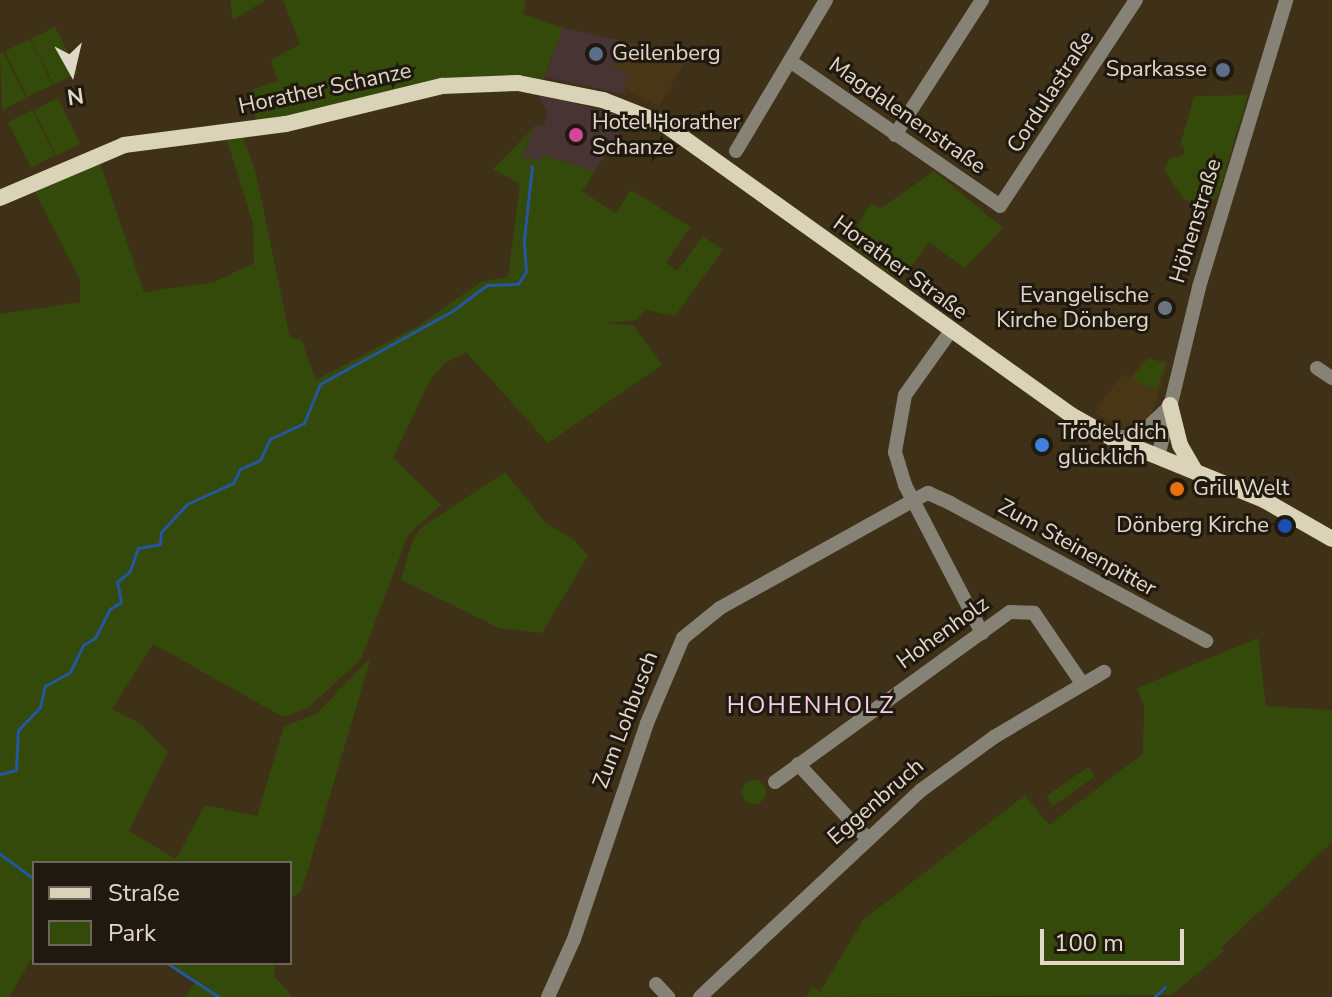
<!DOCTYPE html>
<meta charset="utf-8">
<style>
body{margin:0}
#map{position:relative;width:1332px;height:997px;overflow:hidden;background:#3f3018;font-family:"Nunito Sans",sans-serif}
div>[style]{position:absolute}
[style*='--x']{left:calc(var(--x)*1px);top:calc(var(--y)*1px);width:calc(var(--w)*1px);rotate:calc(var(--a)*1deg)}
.commercial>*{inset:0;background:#493434}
.built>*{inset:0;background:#493616}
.green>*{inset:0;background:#344a0a;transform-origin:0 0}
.round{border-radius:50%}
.stream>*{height:3px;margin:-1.5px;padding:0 1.5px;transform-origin:1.5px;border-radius:1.5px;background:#24579f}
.minor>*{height:14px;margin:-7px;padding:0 7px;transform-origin:7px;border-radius:7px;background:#868376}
.major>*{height:16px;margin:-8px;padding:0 8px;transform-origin:8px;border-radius:8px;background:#dad3b8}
.dots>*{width:22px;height:22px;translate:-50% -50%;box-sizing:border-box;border:4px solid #20190f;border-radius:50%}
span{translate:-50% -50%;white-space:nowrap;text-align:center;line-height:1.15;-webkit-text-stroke:6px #20190f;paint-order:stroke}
.poi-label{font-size:22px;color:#e2d8ca}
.left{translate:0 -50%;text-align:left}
.right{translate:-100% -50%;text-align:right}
.street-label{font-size:22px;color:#e2d8ca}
.neighbourhood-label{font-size:24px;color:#f7cde9;letter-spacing:2px}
.legend{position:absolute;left:32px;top:861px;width:260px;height:104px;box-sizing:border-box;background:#20190f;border:2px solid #6e655a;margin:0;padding:10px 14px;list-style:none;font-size:24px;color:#e2d8ca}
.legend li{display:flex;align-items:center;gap:16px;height:40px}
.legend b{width:40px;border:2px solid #6e655a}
.north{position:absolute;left:32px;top:32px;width:80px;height:80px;-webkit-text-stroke:6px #20190f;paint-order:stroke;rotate:172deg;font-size:22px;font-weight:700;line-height:32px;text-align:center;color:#e2d8ca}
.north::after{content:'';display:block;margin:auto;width:28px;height:36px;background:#e2d8ca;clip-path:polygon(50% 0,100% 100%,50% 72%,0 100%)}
.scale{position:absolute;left:1040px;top:929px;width:144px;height:36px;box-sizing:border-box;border:4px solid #e2d8ca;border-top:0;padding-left:10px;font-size:24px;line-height:28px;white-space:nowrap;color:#e2d8ca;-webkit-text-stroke:6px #20190f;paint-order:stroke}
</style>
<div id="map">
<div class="commercial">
<div style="clip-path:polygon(563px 28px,627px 42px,613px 66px,630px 76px,623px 88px,628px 95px,545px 77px)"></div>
<div style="clip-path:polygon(537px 93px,629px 118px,595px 171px,544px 155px,541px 161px,521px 157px,536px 125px,544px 126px,547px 112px)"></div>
</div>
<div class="built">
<div style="clip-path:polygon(627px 42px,691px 53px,659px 106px,623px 89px,630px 76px,613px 66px)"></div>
<div style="clip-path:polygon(1142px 361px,1168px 361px,1151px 417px,1127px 428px,1094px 413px,1122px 374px,1130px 379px)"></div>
</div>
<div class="green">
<div style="clip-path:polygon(230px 0,266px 0,233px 20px)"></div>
<div style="clip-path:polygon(283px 0,526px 0,523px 14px,563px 28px,543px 81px,518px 79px,256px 123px,252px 90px,278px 81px,271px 60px,300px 44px)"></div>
<div style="left:55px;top:27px;width:51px;height:27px;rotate:63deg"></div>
<div style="left:30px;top:39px;width:51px;height:28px;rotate:64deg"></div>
<div style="clip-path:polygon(3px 52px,26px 98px,2px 110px,0 53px)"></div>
<div style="clip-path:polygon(1248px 95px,1218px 196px,1206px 206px,1184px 200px,1164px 170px,1169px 159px,1183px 155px,1185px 148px,1180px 146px,1194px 96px)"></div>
<div style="left:58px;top:98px;width:51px;height:27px;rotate:64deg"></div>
<div style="left:32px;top:110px;width:51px;height:27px;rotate:63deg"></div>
<div style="clip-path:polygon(536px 125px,521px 157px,541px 161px,543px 155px,595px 171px,582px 191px,615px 213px,631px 190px,691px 227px,666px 262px,677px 271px,703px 236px,723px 250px,675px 316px,646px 310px,637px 320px,607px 323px,634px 326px,662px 365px,548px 443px,466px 352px,444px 364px,430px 380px,393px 458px,441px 505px,408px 535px,361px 659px,308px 708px,283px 717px,153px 644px,112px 709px,140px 723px,168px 752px,129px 831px,176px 859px,205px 805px,257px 816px,284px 726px,316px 714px,371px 657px,302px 890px,290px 900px,290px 863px,34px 863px,34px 955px,9px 997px,0 997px,0 314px,80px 302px,80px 280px,35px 192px,100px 163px,144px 292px,214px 282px,254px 263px,253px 224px,227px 140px,243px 138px,255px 169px,290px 338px,301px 339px,316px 380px,418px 326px,481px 282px,508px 277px,520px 184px,493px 169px)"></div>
<div style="clip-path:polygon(934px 171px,1003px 228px,965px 268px,929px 242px,900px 281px,847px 243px,871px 203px,880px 209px)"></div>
<div style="clip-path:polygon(1148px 358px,1165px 363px,1157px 390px,1132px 380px)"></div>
<div style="clip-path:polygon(505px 472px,546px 523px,574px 540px,588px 556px,542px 633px,499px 628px,401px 580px,413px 539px,422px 527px)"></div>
<div style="clip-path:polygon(1258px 638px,1266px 706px,1332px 710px,1332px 842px,1219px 950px,1225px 950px,1172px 995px,806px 997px,813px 987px,820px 992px,863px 920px,1025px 795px,1049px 825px,1143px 754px,1144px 707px,1137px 688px)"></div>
<div style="left:1088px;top:767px;width:12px;height:51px;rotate:55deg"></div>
<div class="round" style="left:742px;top:780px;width:24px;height:24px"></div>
<div style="clip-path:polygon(166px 963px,268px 963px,275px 966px,274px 976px,293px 997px,186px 997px,196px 980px)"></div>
</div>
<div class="stream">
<div style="--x:0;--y:774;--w:16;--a:-14"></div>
<div style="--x:16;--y:770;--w:40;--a:-87.1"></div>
<div style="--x:18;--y:730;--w:32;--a:-46"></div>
<div style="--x:40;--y:707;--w:22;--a:-77"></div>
<div style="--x:45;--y:686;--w:29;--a:-29"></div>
<div style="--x:70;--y:672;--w:30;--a:-64"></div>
<div style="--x:83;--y:645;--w:14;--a:-30"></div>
<div style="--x:95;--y:638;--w:33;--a:-63"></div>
<div style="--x:110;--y:609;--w:13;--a:-32"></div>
<div style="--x:121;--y:602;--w:20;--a:-101"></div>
<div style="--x:117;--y:582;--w:17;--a:-40"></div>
<div style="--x:130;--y:571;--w:24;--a:-71"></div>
<div style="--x:138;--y:548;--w:22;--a:-10"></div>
<div style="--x:160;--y:544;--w:12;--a:-85"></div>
<div style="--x:161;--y:532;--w:38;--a:-47"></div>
<div style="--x:187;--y:504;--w:51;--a:-24.5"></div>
<div style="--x:233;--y:483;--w:16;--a:-63"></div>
<div style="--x:240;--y:469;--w:22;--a:-24"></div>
<div style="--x:260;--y:460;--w:23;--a:-65"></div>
<div style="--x:270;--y:439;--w:38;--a:-25"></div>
<div style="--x:304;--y:423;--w:42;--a:-67.7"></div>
<div style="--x:320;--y:384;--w:151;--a:-28.9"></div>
<div style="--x:452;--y:311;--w:44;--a:-36.6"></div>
<div style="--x:487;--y:285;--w:31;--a:-2"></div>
<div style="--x:518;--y:284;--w:15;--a:-58"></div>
<div style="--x:526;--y:271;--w:32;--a:-94"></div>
<div style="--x:524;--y:239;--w:73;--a:-83.7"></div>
<div style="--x:0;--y:854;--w:42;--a:36.3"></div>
<div style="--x:167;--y:963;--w:62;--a:33.2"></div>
<div style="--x:1154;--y:997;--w:15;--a:-42"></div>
</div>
<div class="minor">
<div style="--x:790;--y:61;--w:255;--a:34.6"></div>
<div style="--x:1000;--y:206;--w:247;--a:-56.6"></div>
<div style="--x:895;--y:135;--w:161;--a:-57.2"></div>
<div style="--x:736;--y:151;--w:176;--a:-59.2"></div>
<div style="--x:950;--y:332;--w:77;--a:125.5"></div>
<div style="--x:905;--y:395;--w:58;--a:100"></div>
<div style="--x:895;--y:452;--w:34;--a:73"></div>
<div style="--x:905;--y:485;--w:167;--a:62.5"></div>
<div style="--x:1317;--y:368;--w:18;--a:34"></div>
<div style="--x:1112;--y:437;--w:25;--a:0"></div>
<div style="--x:1137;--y:437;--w:41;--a:-43"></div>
<div style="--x:1158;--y:457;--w:175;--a:-76.4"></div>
<div style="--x:1199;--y:287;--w:300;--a:-73.1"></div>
<div style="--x:798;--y:764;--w:100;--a:47"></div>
<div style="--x:775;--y:782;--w:290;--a:-35.9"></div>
<div style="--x:1010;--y:612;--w:24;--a:2"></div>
<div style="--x:1034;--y:613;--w:83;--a:55.7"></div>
<div style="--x:656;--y:984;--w:18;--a:47"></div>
<div style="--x:548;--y:997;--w:64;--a:-65.9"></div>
<div style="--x:574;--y:939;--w:228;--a:-71.3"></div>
<div style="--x:647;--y:723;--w:92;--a:-67"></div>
<div style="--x:683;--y:638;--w:48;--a:-39"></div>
<div style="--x:720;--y:608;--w:222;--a:-29.1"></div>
<div style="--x:914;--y:500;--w:16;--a:-27"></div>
<div style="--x:928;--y:493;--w:24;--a:24"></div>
<div style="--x:950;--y:503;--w:291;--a:28.3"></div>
<div style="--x:700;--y:997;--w:301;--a:-43.1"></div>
<div style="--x:920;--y:791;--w:92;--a:-36.1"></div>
<div style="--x:994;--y:737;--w:128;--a:-30.6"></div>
</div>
<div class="major">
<div style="--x:0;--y:198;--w:135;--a:-23.1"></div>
<div style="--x:124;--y:145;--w:163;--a:-7.4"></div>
<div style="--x:286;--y:124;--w:161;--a:-13.7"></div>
<div style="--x:442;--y:86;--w:76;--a:-2.3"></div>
<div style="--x:518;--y:83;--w:87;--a:11.3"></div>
<div style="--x:603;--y:100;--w:66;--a:21.5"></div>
<div style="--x:664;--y:124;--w:500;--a:35.56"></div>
<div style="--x:1071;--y:415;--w:45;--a:29.4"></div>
<div style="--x:1110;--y:437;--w:166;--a:22.2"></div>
<div style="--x:1264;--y:500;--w:78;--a:29.8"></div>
<div style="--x:1170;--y:405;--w:41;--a:76"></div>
<div style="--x:1180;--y:445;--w:30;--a:60"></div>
</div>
<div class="dots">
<div style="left:596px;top:54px;background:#5c6f8a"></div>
<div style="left:1223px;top:70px;background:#5c6f8a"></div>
<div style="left:576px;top:135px;background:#d1479c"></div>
<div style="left:1165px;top:308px;background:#6b7280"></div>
<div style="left:1042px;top:445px;background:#3f7fe0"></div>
<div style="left:1177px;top:489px;background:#e8710a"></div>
<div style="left:1285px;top:526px;background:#1a4fb4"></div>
</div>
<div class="poi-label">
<span class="left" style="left:612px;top:54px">Geilenberg</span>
<span class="right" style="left:1207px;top:70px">Sparkasse</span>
<span class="left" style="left:592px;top:135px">Hotel Horather<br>Schanze</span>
<span class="right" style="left:1149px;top:308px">Evangelische<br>Kirche Dönberg</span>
<span class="left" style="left:1058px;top:445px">Trödel dich<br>glücklich</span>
<span class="left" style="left:1193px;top:489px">Grill Welt</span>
<span class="right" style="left:1269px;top:526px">Dönberg Kirche</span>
</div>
<div class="street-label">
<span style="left:325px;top:89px;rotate:-12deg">Horather Schanze</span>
<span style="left:1051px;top:92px;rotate:-57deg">Cordulastraße</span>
<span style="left:907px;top:116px;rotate:35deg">Magdalenenstraße</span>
<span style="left:1196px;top:221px;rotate:-73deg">Höhenstraße</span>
<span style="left:900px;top:268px;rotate:36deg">Horather Straße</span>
<span style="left:1077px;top:548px;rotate:29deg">Zum Steinenpitter</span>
<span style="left:943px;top:633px;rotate:-36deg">Hohenholz</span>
<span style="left:626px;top:720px;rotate:-69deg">Zum Lohbusch</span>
<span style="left:876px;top:802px;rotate:-41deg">Eggenbruch</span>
</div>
<div class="neighbourhood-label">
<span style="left:811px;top:706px">HOHENHOLZ</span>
</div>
<ul class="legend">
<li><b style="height:10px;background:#dad3b8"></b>Straße</li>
<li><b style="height:22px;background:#344a0a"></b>Park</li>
</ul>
<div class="north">N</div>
<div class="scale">100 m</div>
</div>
